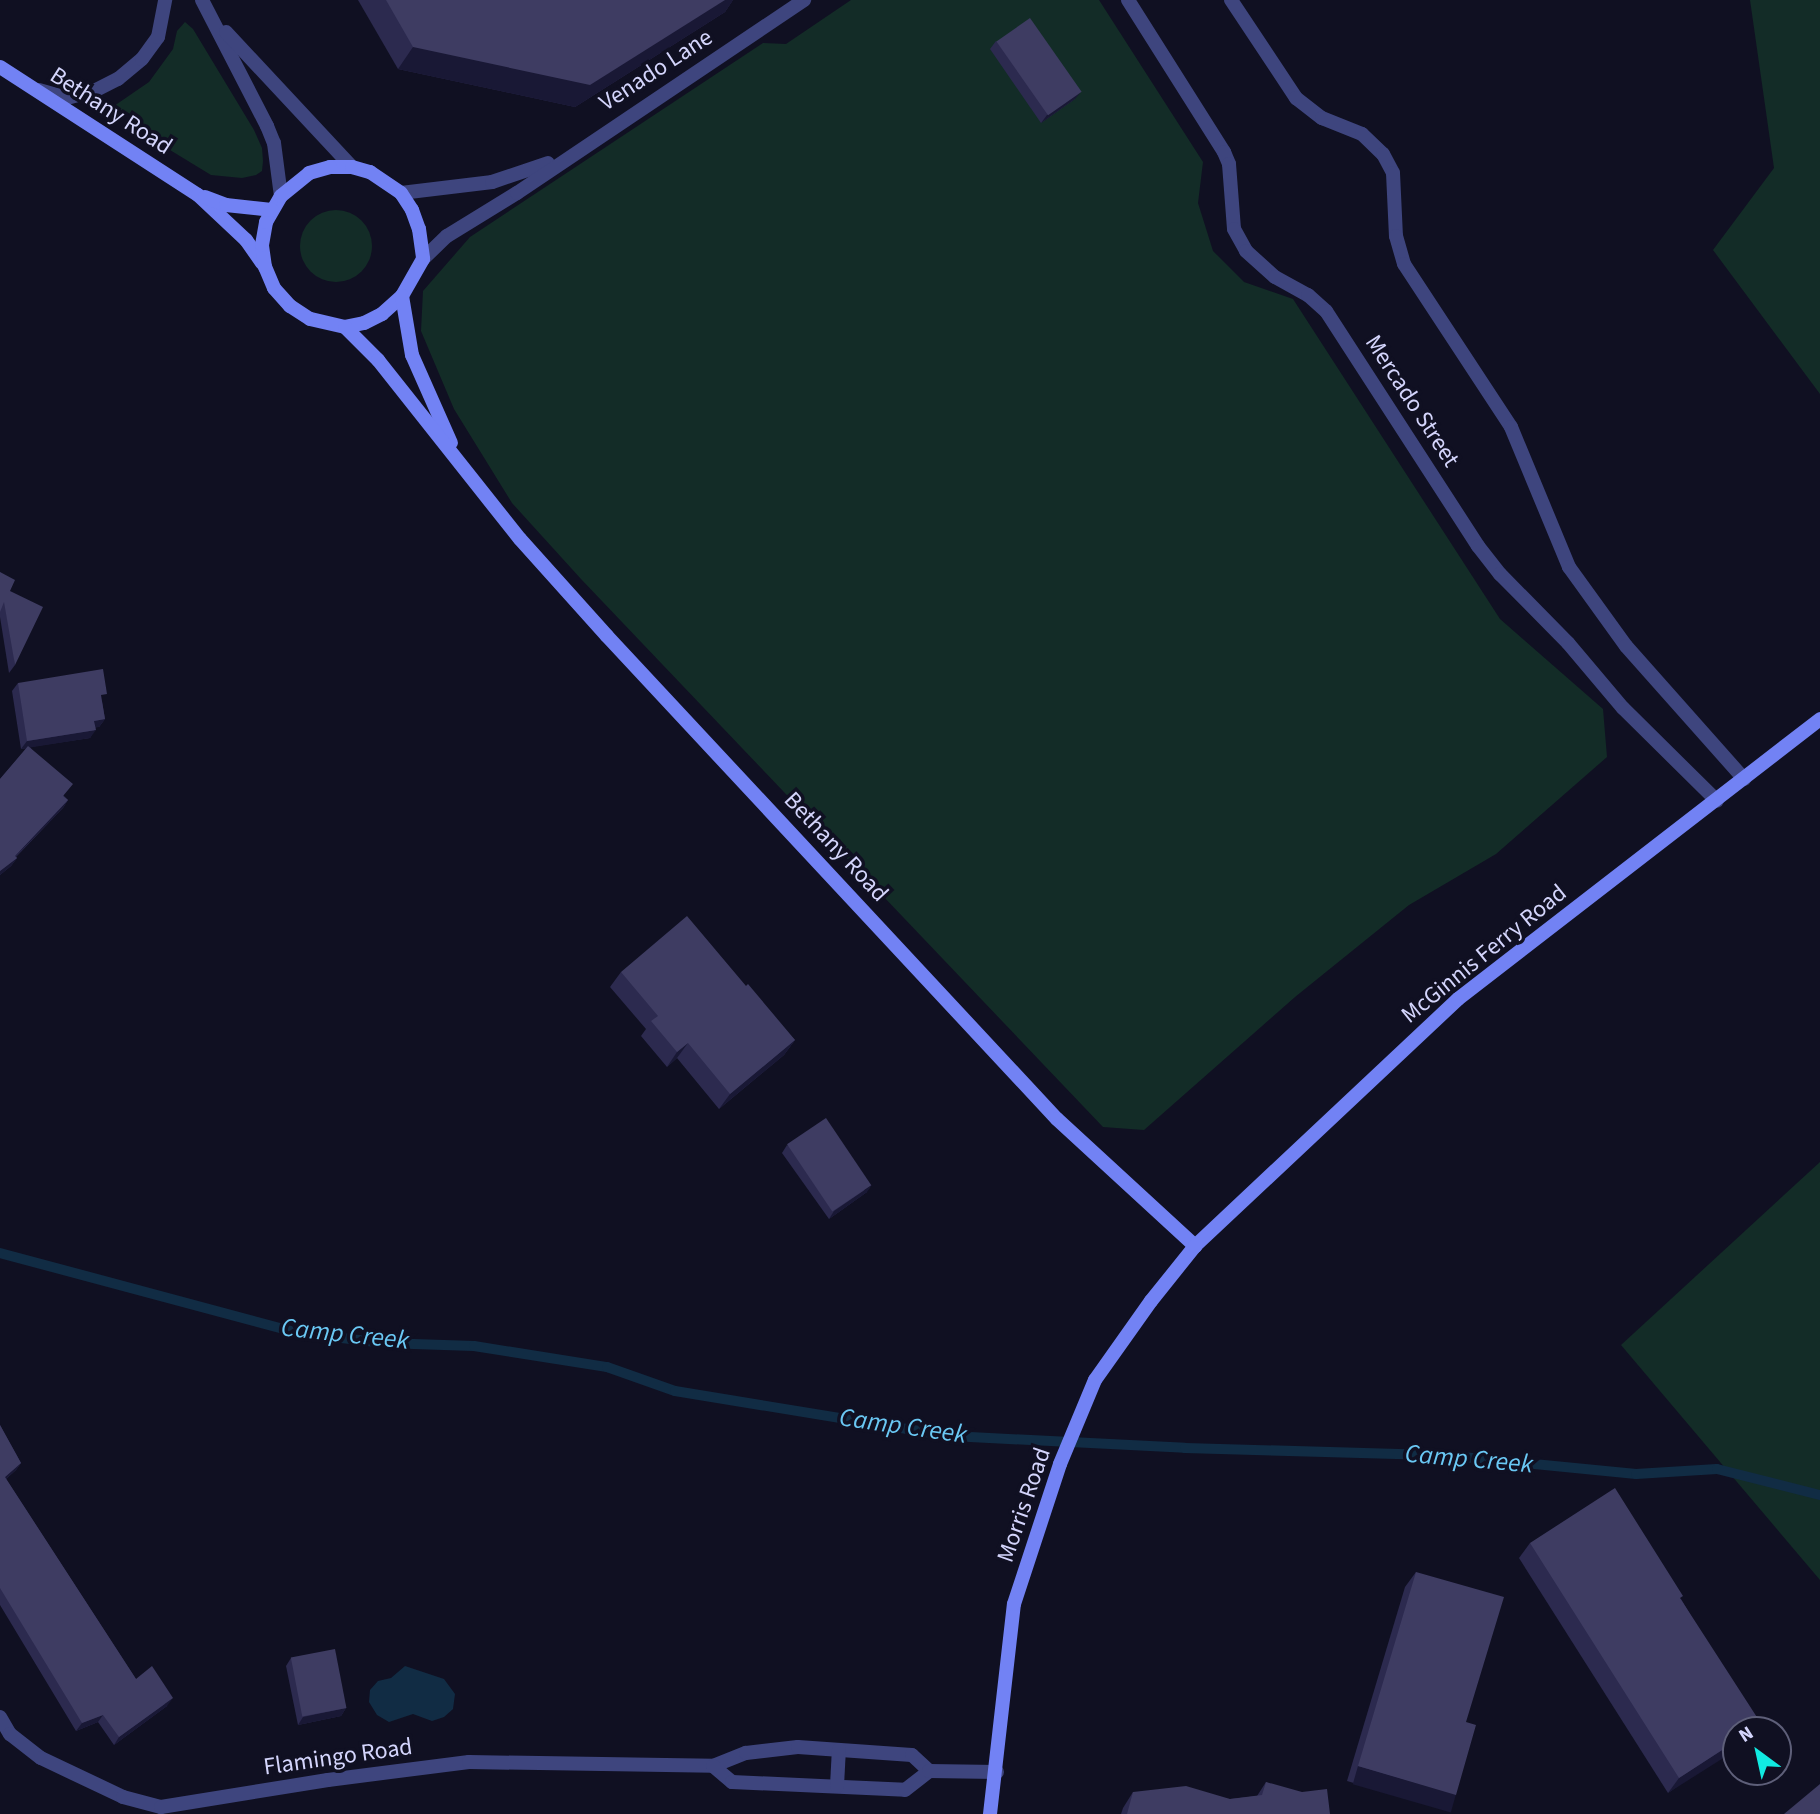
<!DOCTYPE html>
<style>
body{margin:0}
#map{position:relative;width:1820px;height:1814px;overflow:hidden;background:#101022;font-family:"Source Sans 3",sans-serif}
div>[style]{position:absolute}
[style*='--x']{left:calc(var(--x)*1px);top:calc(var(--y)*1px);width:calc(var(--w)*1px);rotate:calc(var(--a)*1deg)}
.green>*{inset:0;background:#132c27}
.round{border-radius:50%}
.water>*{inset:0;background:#112c44}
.stream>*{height:10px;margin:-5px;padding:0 5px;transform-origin:5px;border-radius:5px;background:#112c44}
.street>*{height:14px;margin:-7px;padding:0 7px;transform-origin:7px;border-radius:7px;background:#3e457e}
.secondary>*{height:14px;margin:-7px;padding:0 7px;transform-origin:7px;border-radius:7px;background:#7282f4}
.wall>*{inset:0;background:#2c2a4f}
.shaded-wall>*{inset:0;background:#191835;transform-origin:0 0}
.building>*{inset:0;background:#3e3c62;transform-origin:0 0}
span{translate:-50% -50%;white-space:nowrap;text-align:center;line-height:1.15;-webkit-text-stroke:7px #101022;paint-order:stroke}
.street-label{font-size:24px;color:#d4d5fc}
.water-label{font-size:26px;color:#6ac8f4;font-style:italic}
.north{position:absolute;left:1722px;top:1716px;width:70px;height:70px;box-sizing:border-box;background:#101022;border:2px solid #5e5f79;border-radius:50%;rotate:327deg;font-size:19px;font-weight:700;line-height:28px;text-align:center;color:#d4d5fc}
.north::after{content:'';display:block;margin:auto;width:24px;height:32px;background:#11eae1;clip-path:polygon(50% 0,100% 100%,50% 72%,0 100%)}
</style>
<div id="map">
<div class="green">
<div style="clip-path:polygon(851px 0,1099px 0,1203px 162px,1198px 203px,1213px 251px,1244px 282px,1293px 299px,1500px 619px,1603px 709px,1607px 757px,1496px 854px,1409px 905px,1295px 997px,1144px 1130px,1103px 1127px,581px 579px,512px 503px,454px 409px,421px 331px,423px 291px,470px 237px,763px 43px,786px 44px)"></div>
<div style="clip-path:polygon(1750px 0,1820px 0,1820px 394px,1713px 250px,1774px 168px)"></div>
<div style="clip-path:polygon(185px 22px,193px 29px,254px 130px,262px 148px,263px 161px,262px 171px,256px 175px,242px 178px,211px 175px,170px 150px,114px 106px,149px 82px,173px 49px,177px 31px)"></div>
<div class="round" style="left:300px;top:210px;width:72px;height:72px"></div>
<div style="clip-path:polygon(1820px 1162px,1820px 1580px,1621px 1345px)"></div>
</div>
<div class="water">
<div style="clip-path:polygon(405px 1666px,444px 1679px,455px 1694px,453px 1709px,444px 1717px,432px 1721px,413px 1714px,389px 1722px,377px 1715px,369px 1702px,370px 1690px,378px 1681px,391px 1678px)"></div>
</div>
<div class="stream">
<div style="--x:0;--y:1253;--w:310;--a:15"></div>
<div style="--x:299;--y:1333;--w:86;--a:6.7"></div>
<div style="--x:384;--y:1343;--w:90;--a:1.9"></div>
<div style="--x:474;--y:1346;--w:135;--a:9"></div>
<div style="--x:607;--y:1367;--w:72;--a:19.4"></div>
<div style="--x:675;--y:1391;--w:280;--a:9.3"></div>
<div style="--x:951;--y:1436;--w:234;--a:2.9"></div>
<div style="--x:1185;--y:1448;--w:257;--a:1.6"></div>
<div style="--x:1442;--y:1455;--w:195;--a:5.6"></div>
<div style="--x:1636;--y:1474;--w:81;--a:-3.5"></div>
<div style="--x:1717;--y:1469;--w:106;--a:14.2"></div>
</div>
<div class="street">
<div style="--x:202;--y:0;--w:142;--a:62.7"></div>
<div style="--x:267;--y:126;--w:18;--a:68"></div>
<div style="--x:274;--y:143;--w:53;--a:82.5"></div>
<div style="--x:1128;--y:0;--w:180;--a:57.7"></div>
<div style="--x:1224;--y:152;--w:13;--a:67"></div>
<div style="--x:1229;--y:164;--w:65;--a:85.6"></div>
<div style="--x:1234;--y:229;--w:25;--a:61"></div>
<div style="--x:1246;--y:251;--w:39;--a:42"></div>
<div style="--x:1275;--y:277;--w:38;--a:29"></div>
<div style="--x:1308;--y:295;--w:24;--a:42"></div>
<div style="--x:1326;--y:311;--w:280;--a:57.1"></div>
<div style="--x:1478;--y:546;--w:36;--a:52"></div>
<div style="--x:1500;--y:574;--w:97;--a:45.4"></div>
<div style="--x:1568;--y:643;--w:85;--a:49.8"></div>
<div style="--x:1623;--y:708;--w:132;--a:44.7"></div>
<div style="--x:1231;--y:0;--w:118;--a:56.4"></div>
<div style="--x:1296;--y:98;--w:33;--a:38"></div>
<div style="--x:1322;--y:118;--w:43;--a:21.8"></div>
<div style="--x:1362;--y:134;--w:29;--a:44"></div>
<div style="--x:1383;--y:154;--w:21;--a:62"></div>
<div style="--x:1393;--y:173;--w:63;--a:87.3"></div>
<div style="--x:1396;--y:236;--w:29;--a:74"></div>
<div style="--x:1404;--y:264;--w:195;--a:56.7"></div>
<div style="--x:1511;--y:427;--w:152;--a:67.5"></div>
<div style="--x:1569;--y:567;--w:97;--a:54.2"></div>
<div style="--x:1626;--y:646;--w:178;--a:48.4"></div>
<div style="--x:226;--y:32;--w:185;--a:47"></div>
<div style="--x:39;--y:90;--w:29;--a:16"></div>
<div style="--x:67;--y:98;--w:28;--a:-15"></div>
<div style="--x:94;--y:91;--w:27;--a:-27"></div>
<div style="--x:118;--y:79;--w:31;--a:-40"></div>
<div style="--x:142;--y:59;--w:27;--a:-54"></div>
<div style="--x:158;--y:37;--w:38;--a:-79"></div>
<div style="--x:401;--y:193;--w:92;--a:-6.9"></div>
<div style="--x:492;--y:182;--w:59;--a:-18.7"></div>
<div style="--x:423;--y:259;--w:33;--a:-44"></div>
<div style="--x:447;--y:236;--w:82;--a:-31.6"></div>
<div style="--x:517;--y:193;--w:346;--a:-33.9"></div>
<div style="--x:0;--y:1717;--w:20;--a:60"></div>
<div style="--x:10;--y:1734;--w:39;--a:38"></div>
<div style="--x:41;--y:1758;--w:91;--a:25.4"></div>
<div style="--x:123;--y:1797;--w:39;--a:15"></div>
<div style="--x:161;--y:1807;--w:169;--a:-9.2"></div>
<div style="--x:328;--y:1780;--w:142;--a:-7.3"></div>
<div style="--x:469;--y:1762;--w:244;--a:0.9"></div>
<div style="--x:713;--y:1766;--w:35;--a:-22"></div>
<div style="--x:746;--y:1753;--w:52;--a:-6.6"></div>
<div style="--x:798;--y:1747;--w:114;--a:4"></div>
<div style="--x:912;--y:1755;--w:23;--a:43"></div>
<div style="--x:713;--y:1766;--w:25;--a:40"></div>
<div style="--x:732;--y:1782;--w:173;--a:2.6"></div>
<div style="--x:905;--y:1790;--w:31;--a:-38"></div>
<div style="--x:929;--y:1771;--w:68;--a:0.8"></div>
<div style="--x:837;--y:1786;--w:36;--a:-87"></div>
</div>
<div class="secondary">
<div style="--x:0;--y:67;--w:236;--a:32.9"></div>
<div style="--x:198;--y:195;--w:66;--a:43.2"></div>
<div style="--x:246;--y:240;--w:28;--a:55"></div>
<div style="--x:330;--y:167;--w:22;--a:0"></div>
<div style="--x:352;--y:167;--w:19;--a:16"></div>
<div style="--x:370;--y:172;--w:37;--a:34"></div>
<div style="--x:401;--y:193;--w:20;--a:57"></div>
<div style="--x:412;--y:210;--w:20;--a:70"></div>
<div style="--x:419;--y:229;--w:30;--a:82"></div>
<div style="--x:423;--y:259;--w:43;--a:119.6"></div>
<div style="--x:402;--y:296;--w:27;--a:138"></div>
<div style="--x:382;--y:314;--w:20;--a:153"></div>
<div style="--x:364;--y:323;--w:19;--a:168"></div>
<div style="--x:345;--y:327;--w:36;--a:-167"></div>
<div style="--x:310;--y:319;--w:24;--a:-147"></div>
<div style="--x:290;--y:306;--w:24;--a:-132"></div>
<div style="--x:274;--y:288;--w:23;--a:-113"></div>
<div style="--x:265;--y:267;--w:22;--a:-98"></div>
<div style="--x:262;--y:245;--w:23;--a:-80"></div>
<div style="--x:266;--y:222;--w:30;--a:-60"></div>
<div style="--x:281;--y:196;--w:36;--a:-39"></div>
<div style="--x:309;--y:173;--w:22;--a:-16"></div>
<div style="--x:205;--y:197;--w:22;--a:21"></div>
<div style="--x:226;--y:205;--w:46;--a:6.2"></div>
<div style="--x:402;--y:296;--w:60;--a:80.4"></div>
<div style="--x:412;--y:355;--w:96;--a:66.1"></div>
<div style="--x:345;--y:327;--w:47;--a:45"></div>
<div style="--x:378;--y:360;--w:228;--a:51.6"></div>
<div style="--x:520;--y:539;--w:130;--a:48.1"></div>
<div style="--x:607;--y:636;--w:660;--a:47.03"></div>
<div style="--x:1057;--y:1119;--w:188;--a:42.6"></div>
<div style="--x:990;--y:1814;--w:211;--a:-83.5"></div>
<div style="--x:1014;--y:1604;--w:147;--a:-71.8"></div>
<div style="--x:1060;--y:1464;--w:91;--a:-67.4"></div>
<div style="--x:1095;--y:1380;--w:97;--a:-54.7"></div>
<div style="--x:1151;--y:1301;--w:70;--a:-51.3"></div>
<div style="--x:1195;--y:1246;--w:361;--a:-43.2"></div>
<div style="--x:1458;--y:999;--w:458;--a:-37.7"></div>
</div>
<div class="wall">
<div style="clip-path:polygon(358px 0,733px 0,725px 12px,575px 107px,398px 69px)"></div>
<div style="clip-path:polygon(996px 41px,1075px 99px,1041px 123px,990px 49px)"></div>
<div style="clip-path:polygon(0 572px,10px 591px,15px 665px,9px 673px,0 617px)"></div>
<div style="clip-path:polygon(18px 683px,102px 702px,105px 719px,99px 727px,96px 727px,90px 738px,30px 747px,64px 796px,68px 800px,63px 808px,16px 857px,17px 858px,11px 866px,0 875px,0 779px,27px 748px,21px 749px,12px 691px)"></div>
<div style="clip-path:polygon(621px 972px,746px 986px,795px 1040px,784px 1055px,719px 1109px,677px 1058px,667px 1067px,641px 1036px,646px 1029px,610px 987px)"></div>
<div style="clip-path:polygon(787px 1145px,867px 1192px,829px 1219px,782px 1153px)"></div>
<div style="clip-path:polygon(0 1425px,21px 1463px,16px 1470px,6px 1479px,136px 1679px,167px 1706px,114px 1745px,98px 1722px,76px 1731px,0 1605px)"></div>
<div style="clip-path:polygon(1530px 1543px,1681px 1599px,1758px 1730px,1668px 1793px,1519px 1558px)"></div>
<div style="clip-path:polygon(1416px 1572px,1445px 1810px,1347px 1781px,1405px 1587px)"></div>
<div style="clip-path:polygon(291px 1658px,346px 1708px,341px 1716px,298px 1725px,286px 1666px)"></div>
<div style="clip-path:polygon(1266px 1782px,1330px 1814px,1121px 1814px,1123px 1808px,1133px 1792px,1230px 1799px,1257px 1796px)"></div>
</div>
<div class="shaded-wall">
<div style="clip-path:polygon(725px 0,733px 0,725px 12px,575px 107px,398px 69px,413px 47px)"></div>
<div style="clip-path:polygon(1081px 92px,1075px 99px,1041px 123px,1047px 115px)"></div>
<div style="clip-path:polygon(105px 719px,99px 727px,89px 729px,94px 721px)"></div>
<div style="clip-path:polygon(96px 730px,90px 738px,21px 749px,27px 741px)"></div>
<div style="clip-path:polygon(68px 800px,63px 808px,9px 863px,15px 856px)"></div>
<div style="clip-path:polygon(17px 858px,11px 866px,0 875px,0 871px)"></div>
<div style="clip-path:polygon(795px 1040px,784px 1055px,719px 1109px,730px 1094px)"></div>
<div style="clip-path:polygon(688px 1043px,677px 1058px,667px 1067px,677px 1052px)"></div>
<div style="clip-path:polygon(872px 1185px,867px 1192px,829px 1219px,834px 1211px)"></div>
<div style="clip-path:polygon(21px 1463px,16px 1470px,0 1484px,5px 1477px)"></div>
<div style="clip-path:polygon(173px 1698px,167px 1706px,114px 1745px,119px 1737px)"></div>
<div style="clip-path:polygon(346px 1708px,341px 1716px,298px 1725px,303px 1717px)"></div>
<div style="clip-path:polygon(103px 1715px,98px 1722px,76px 1731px,82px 1723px)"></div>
<div style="clip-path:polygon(1736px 1741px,1736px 1750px,1668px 1793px,1679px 1778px)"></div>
<div style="left:1358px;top:1766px;width:102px;height:19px;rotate:16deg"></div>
</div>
<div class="building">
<div style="clip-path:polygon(386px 0,725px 0,590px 85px,413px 47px)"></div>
<div style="left:1030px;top:18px;width:90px;height:41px;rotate:55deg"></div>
<div style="clip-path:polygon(0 572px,15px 580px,10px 591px,43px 607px,15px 665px,4px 602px,0 612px)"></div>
<div style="clip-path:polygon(103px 669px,107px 694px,101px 695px,105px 719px,94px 721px,96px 730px,27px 741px,18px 683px)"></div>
<div style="clip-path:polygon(28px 746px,73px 784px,63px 796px,68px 800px,15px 856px,17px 858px,0 871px,0 779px)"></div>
<div style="clip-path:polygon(687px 916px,746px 986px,748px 984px,795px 1040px,730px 1094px,688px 1043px,677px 1052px,651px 1021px,658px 1016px,621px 972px)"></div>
<div style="left:826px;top:1118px;width:81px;height:47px;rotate:56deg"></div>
<div style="clip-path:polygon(0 1425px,21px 1463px,5px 1477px,136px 1679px,152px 1666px,173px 1698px,119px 1737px,103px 1715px,82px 1723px,0 1588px)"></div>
<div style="clip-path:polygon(1615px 1488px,1683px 1596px,1680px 1598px,1762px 1725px,1753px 1730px,1736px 1730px,1736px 1741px,1679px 1778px,1530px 1543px)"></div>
<div style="clip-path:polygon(1416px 1572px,1504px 1597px,1466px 1722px,1476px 1725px,1456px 1795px,1358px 1766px)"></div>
<div style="left:335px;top:1649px;width:60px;height:45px;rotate:79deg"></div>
<div style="clip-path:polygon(1266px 1782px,1302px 1792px,1327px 1789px,1330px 1814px,1127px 1814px,1133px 1792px,1186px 1786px,1230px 1799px,1262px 1795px)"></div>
<div style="clip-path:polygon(1820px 1784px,1820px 1814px,1784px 1814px)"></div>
</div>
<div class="street-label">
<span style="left:656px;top:70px;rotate:-33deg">Venado Lane</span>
<span style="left:111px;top:111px;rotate:33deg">Bethany Road</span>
<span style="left:1412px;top:401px;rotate:57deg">Mercado Street</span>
<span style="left:836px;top:847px;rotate:47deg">Bethany Road</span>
<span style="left:1484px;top:954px;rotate:-39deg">McGinnis Ferry Road</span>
<span style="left:1024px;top:1505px;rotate:-71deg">Morris Road</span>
<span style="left:338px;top:1757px;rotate:-8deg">Flamingo Road</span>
</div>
<div class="water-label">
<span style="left:345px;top:1334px;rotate:6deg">Camp Creek</span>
<span style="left:903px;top:1426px;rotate:8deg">Camp Creek</span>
<span style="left:1469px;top:1459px;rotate:5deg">Camp Creek</span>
</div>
<div class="north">N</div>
</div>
